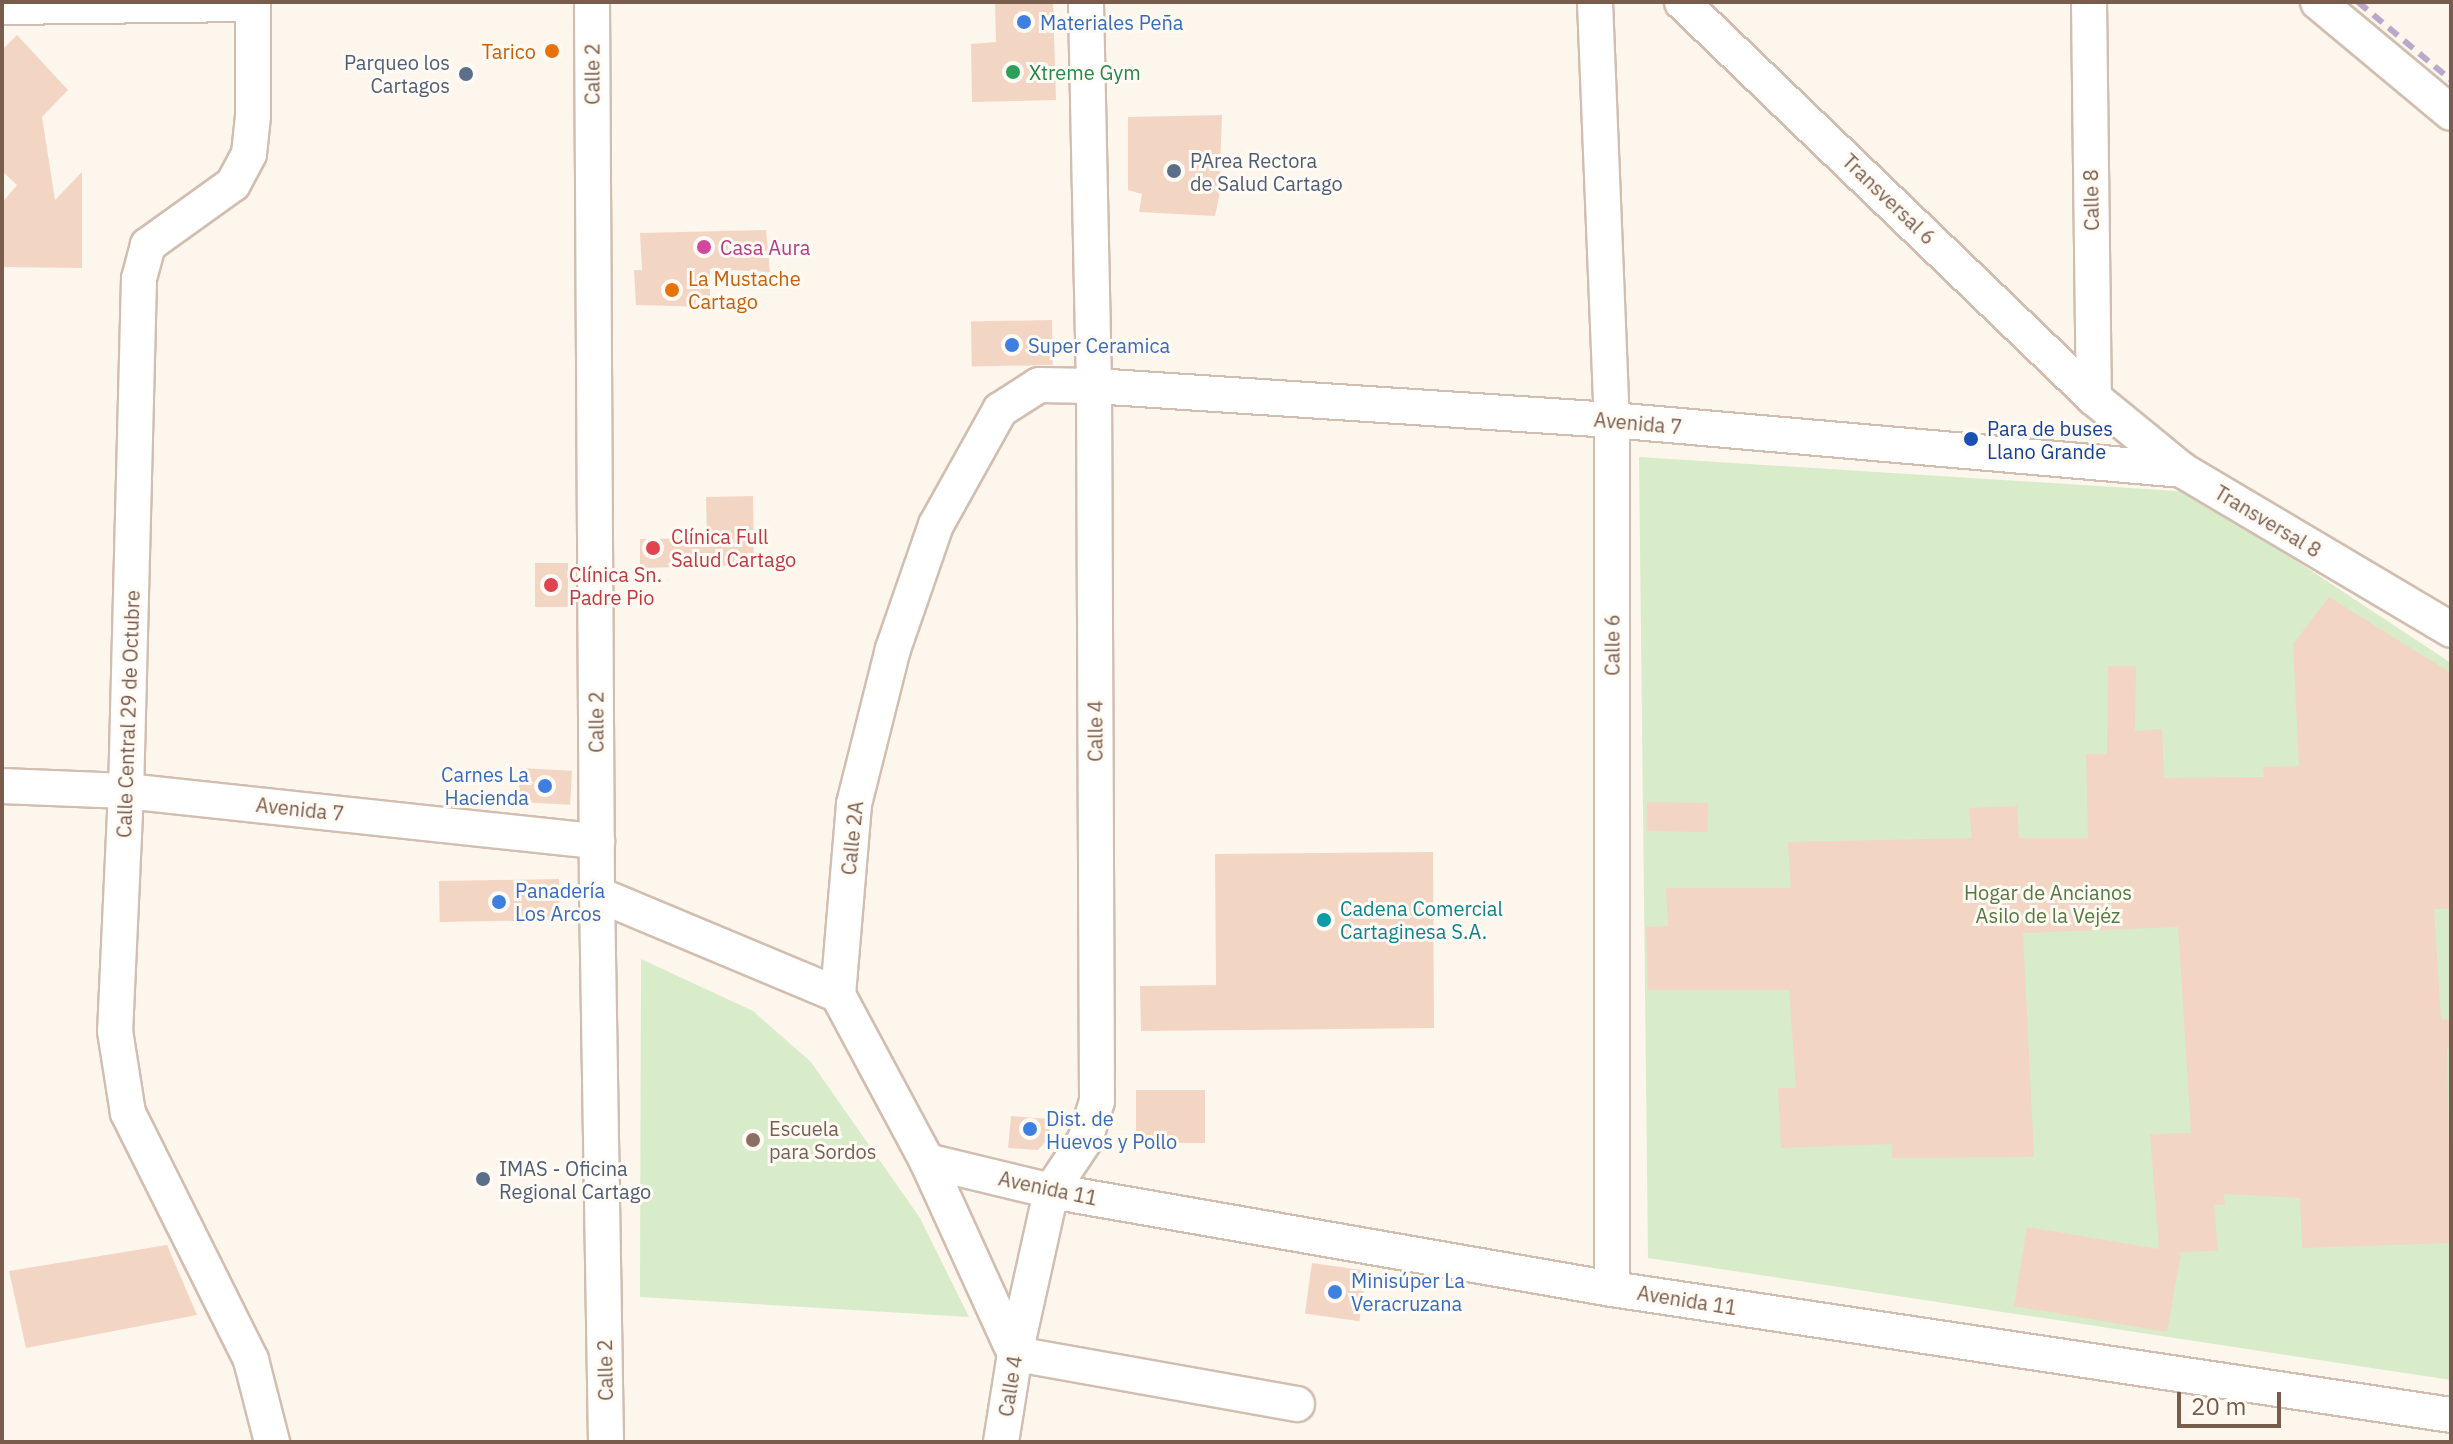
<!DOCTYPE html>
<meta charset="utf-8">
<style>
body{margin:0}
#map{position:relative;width:2453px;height:1444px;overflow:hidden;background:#fdf6ec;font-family:"IBM Plex Sans",sans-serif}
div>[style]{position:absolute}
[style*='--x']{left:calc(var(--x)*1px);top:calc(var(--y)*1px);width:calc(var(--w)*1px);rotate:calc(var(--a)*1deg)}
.green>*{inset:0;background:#d8ecc9}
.building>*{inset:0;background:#f3d5c3;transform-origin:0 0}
.roads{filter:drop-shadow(2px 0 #d1beb0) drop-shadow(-2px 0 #d1beb0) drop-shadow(0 2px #d1beb0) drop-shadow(0 -2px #d1beb0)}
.minor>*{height:34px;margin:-17px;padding:0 17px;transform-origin:17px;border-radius:17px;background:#fff}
.rail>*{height:6px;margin-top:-3px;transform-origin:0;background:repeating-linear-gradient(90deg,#b9a8c9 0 12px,transparent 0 20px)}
.dots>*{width:22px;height:22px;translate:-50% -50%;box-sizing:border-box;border:4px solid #fffaf3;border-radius:50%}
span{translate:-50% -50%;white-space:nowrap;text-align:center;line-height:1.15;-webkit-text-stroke:6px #fffaf3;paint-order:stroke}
.shop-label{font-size:20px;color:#366cbe}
.left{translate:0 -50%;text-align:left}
.right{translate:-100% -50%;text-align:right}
.food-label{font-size:20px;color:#c56008}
.service-label{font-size:20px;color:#4e5e75}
.leisure-label{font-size:20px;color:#27864d}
.street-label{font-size:20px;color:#7a5c4d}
.hotel-label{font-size:20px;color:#b23c85}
.transit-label{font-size:20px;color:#164399}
.health-label{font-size:20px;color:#be3a42}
.park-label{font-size:20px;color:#537a41}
.culture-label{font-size:20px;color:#0d838f}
.education-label{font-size:20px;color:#785e54}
.frame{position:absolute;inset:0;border:4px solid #7a5c4d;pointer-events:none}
.scale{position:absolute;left:2177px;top:1392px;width:104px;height:36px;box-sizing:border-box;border:4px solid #7a5c4d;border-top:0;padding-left:10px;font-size:24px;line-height:28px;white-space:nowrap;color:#7a5c4d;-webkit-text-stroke:6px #fffaf3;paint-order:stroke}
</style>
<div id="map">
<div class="green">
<div style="clip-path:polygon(1639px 457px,2192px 492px,2451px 663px,2451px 1380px,1648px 1258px)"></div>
<div style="clip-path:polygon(641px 959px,753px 1011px,811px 1062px,920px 1218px,969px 1317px,640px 1297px)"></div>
</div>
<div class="building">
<div style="clip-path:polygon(1021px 2px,1053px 2px,1056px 100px,972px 102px,971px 44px,996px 42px,995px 4px)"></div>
<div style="clip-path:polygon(17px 35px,68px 90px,42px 117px,55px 200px,82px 172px,82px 268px,2px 267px,2px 203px,17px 185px,2px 171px,2px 50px)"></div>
<div style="clip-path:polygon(1222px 115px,1219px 197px,1215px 216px,1139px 212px,1142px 194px,1128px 190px,1128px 117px)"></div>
<div style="clip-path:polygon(766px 230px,770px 272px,710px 269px,710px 307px,636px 305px,634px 270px,642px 270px,640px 233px)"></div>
<div style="left:1052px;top:320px;width:45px;height:81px;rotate:89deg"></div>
<div style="clip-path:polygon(753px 496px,754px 565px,640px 568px,640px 539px,707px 538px,706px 497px)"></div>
<div style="left:535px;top:563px;width:33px;height:44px"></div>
<div style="clip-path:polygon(2329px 597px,2451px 673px,2451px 909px,2434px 909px,2441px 1020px,2451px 1019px,2451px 1048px,2447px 1048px,2451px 1243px,2302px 1248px,2300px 1198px,2224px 1194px,2225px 1205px,2214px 1205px,2218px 1251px,2176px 1252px,2181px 1253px,2167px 1332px,2014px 1306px,2027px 1227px,2159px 1249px,2150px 1134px,2191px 1133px,2178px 927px,2023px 933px,2034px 1157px,1892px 1158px,1892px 1144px,1781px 1148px,1778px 1088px,1796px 1088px,1789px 990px,1648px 990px,1646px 927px,1668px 926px,1666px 888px,1791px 888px,1788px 842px,1972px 838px,1969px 808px,2017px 806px,2019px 838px,2088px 838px,2086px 754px,2107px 754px,2108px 666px,2136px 666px,2135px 731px,2162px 729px,2164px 778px,2264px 777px,2263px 767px,2299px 766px,2293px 644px)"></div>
<div style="left:520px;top:768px;width:52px;height:34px;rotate:3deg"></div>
<div style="left:1647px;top:802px;width:61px;height:29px;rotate:1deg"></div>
<div style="clip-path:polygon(1433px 852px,1434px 1028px,1141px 1031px,1140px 986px,1216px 985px,1215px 854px)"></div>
<div style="left:559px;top:879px;width:41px;height:120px;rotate:89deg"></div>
<div style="left:1136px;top:1090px;width:69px;height:53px"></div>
<div style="clip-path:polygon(1011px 1116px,1050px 1119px,1049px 1138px,1038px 1150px,1008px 1148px)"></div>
<div style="clip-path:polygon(167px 1245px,197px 1315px,26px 1348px,9px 1271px)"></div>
<div style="left:1312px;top:1263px;width:55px;height:51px;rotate:8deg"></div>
</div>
<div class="roads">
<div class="minor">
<div style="--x:253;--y:2;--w:114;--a:90"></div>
<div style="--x:253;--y:116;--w:38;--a:96"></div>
<div style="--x:249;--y:154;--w:34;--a:118"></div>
<div style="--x:233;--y:184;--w:105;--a:144.3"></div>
<div style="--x:148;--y:245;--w:35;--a:105"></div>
<div style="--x:139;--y:279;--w:512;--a:91.45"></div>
<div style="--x:126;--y:791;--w:240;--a:92.6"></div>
<div style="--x:115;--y:1031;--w:83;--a:81"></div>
<div style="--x:128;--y:1113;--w:276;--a:63.5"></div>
<div style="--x:251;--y:1360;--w:85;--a:75.6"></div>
<div style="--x:592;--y:2;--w:892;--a:89.68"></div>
<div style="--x:597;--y:894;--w:548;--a:89.06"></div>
<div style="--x:1595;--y:2;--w:418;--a:87.7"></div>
<div style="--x:1612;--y:420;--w:869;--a:90"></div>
<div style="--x:1682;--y:2;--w:571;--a:43.87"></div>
<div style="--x:2094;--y:398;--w:114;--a:39.3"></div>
<div style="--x:2182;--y:470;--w:313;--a:30.7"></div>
<div style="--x:2089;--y:2;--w:396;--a:89.3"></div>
<div style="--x:2318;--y:2;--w:173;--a:39.8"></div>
<div style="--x:2;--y:7;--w:251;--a:-0.7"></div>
<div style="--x:2;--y:786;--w:124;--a:2.3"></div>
<div style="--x:126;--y:791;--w:474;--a:6.1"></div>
<div style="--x:597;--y:894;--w:261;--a:22.7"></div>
<div style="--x:927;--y:1161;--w:128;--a:13.6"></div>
<div style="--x:1051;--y:1191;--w:569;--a:9.91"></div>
<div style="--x:1612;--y:1289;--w:848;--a:8.54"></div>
<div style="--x:1297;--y:1404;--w:286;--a:-169.9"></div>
<div style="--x:1015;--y:1354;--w:212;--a:-114.5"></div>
<div style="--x:927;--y:1161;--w:188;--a:-118.2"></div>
<div style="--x:838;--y:995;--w:192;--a:-85.2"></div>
<div style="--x:854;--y:804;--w:160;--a:-75.9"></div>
<div style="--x:893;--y:649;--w:131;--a:-70.9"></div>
<div style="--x:936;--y:525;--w:132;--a:-60.9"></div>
<div style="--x:1000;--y:410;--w:46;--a:-32.7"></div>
<div style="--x:1039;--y:385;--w:55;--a:1"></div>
<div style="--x:1094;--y:386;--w:519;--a:3.76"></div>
<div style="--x:1612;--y:420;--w:572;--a:5.01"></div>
<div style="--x:1001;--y:1442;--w:89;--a:-81"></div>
<div style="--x:1015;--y:1354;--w:167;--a:-77.5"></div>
<div style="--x:1051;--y:1191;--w:61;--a:-56.3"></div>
<div style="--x:1085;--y:1140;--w:41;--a:-72.9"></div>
<div style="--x:1097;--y:1101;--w:715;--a:-90.24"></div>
<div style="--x:1094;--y:386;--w:384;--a:-91.2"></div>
</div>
</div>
<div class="rail">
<div style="--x:2358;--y:2;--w:121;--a:40"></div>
</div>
<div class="dots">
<div style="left:1024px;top:22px;background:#3f7fe0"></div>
<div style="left:552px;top:51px;background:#e8710a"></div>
<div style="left:1013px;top:72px;background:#2e9e5b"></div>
<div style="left:466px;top:74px;background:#5c6f8a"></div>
<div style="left:1174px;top:171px;background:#5c6f8a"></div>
<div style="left:704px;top:247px;background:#d1479c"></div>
<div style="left:672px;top:290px;background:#e8710a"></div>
<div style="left:1012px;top:345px;background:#3f7fe0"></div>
<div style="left:1971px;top:439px;background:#1a4fb4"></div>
<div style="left:653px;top:548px;background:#e0444e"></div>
<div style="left:551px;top:585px;background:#e0444e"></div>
<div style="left:545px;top:786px;background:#3f7fe0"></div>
<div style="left:499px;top:902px;background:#3f7fe0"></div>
<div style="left:1324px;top:920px;background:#0f9aa8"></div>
<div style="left:1030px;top:1129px;background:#3f7fe0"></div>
<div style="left:753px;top:1140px;background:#8d6e63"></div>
<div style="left:483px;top:1179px;background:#5c6f8a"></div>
<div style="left:1335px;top:1292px;background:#3f7fe0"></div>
</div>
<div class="shop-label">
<span class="left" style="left:1040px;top:22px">Materiales Peña</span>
<span class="left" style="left:1028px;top:345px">Super Ceramica</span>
<span class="right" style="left:529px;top:786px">Carnes La<br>Hacienda</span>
<span class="left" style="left:515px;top:902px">Panadería<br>Los Arcos</span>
<span class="left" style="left:1046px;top:1130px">Dist. de<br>Huevos y Pollo</span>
<span class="left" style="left:1351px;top:1292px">Minisúper La<br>Veracruzana</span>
</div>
<div class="food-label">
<span class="right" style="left:536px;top:51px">Tarico</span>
<span class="left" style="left:688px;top:290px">La Mustache<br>Cartago</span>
</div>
<div class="service-label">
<span class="right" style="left:450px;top:74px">Parqueo los<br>Cartagos</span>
<span class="left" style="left:1190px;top:172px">PArea Rectora<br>de Salud Cartago</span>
<span class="left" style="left:499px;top:1180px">IMAS - Oficina<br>Regional Cartago</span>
</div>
<div class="leisure-label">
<span class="left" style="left:1029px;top:72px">Xtreme Gym</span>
</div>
<div class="street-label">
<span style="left:592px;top:74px;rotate:-90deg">Calle 2</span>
<span style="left:1889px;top:199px;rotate:44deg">Transversal 6</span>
<span style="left:2091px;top:200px;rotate:-91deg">Calle 8</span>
<span style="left:1638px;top:423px;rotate:5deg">Avenida 7</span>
<span style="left:2268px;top:521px;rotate:31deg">Transversal 8</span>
<span style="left:1612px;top:645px;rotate:-90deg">Calle 6</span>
<span style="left:128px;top:714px;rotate:-88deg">Calle Central 29 de Octubre</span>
<span style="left:596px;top:722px;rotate:-90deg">Calle 2</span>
<span style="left:1095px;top:731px;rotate:-90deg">Calle 4</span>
<span style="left:300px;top:809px;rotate:6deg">Avenida 7</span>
<span style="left:852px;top:838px;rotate:-84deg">Calle 2A</span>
<span style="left:1048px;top:1188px;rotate:12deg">Avenida 11</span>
<span style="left:1687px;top:1300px;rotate:9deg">Avenida 11</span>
<span style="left:605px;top:1370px;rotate:-91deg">Calle 2</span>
<span style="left:1010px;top:1386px;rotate:-81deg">Calle 4</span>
</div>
<div class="hotel-label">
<span class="left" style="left:720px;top:247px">Casa Aura</span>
</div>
<div class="transit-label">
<span class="left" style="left:1987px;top:440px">Para de buses<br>Llano Grande</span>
</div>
<div class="health-label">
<span class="left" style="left:671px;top:548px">Clínica Full<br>Salud Cartago</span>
<span class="left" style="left:569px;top:586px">Clínica Sn.<br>Padre Pio</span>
</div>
<div class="park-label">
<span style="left:2048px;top:904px">Hogar de Ancianos<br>Asilo de la Vejéz</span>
</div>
<div class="culture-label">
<span class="left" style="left:1340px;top:920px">Cadena Comercial<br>Cartaginesa S.A.</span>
</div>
<div class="education-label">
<span class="left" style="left:769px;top:1140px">Escuela<br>para Sordos</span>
</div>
<div class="frame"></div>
<div class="scale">20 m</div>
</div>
